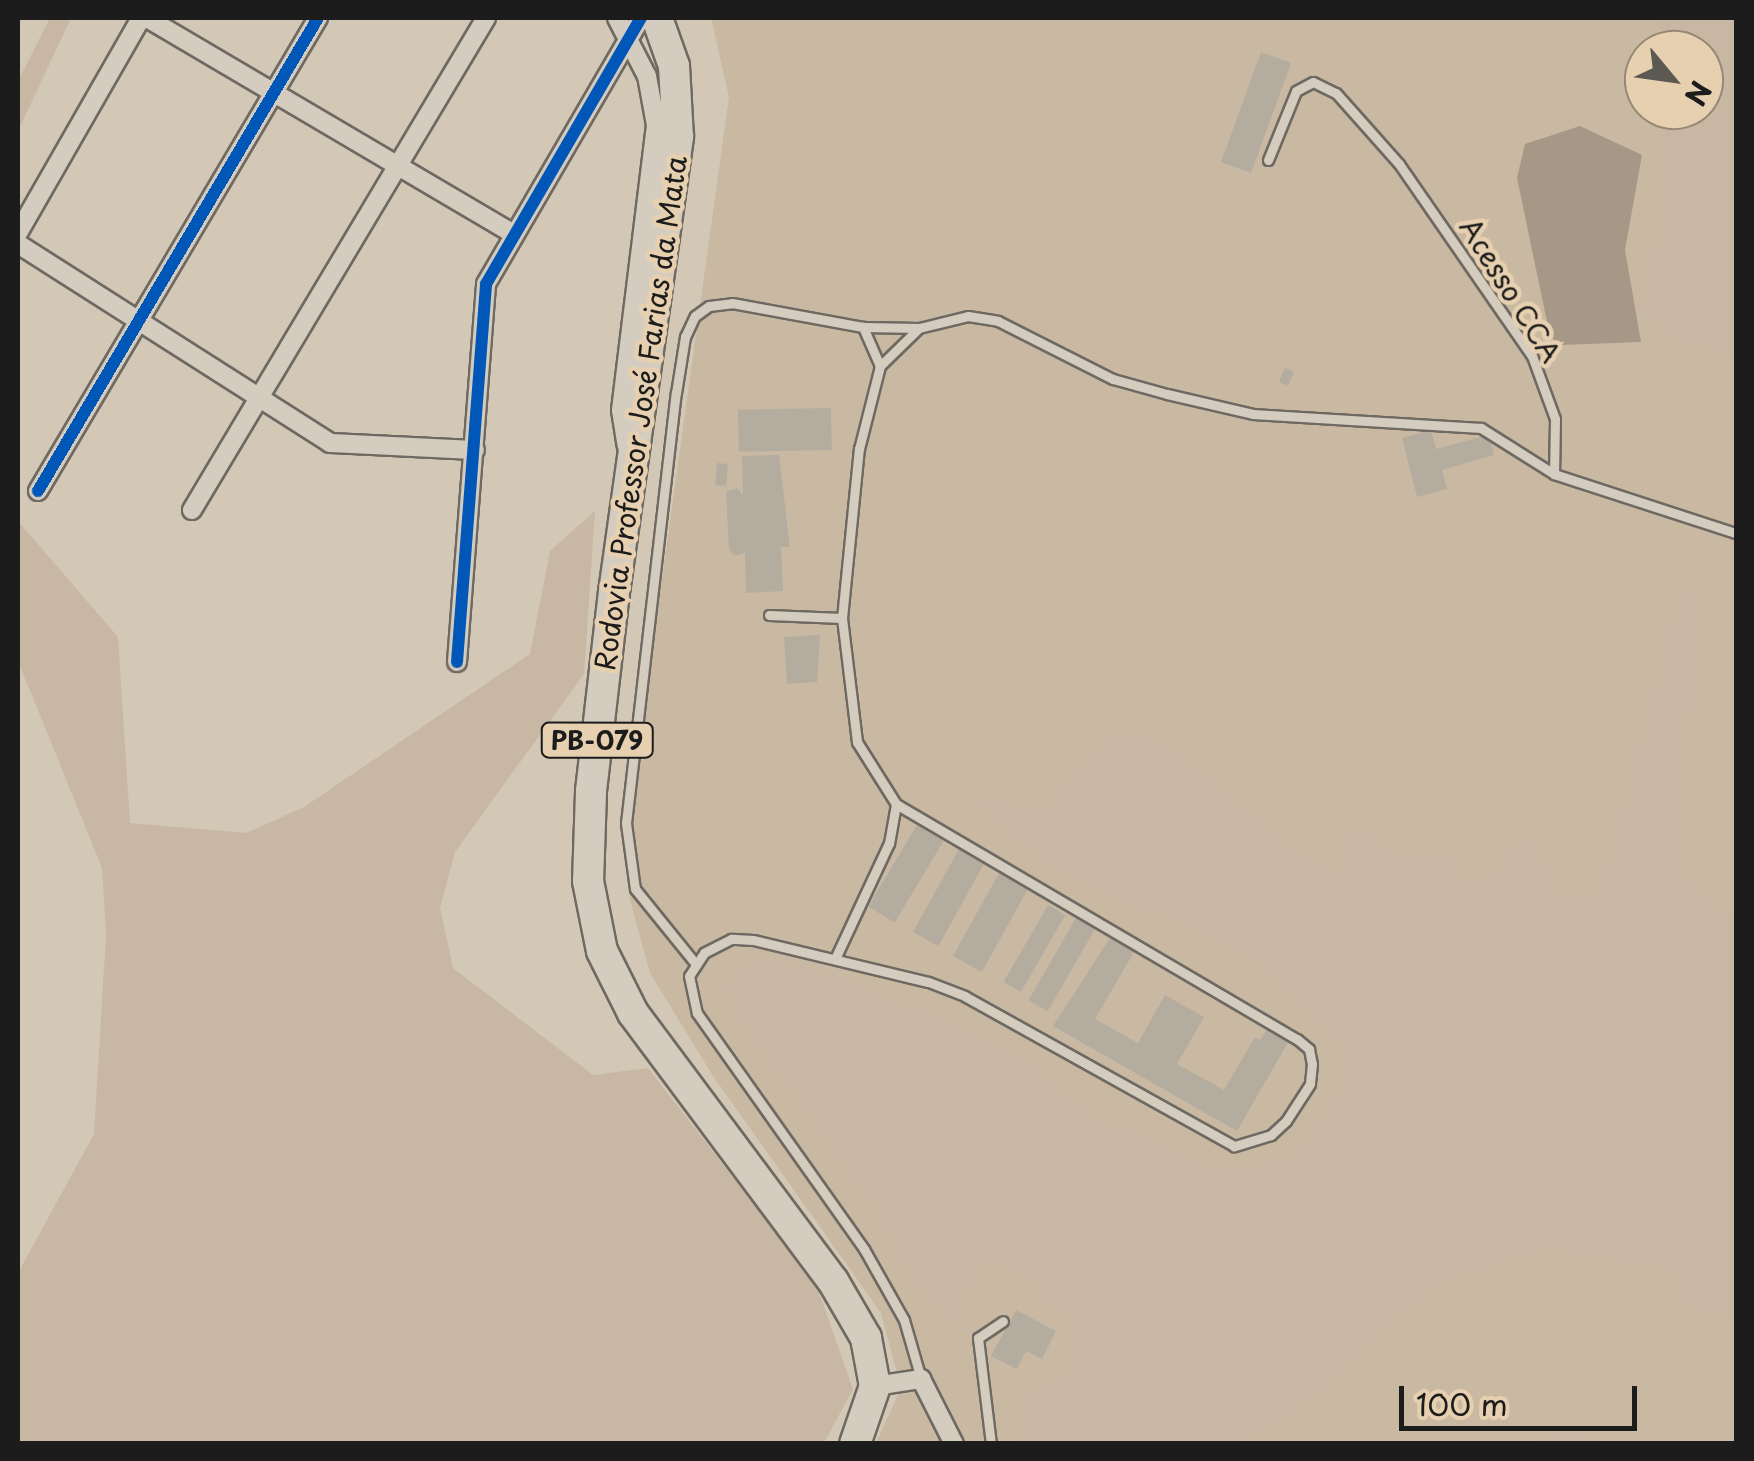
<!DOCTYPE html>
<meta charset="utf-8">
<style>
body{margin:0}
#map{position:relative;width:1754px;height:1461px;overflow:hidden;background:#d3c7b6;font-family:"Playpen Sans",sans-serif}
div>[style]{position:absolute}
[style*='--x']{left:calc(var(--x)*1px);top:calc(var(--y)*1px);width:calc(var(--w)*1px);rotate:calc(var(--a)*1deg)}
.built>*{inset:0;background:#c9b9a3}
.green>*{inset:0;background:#c8b8a3}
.water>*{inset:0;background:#a69886}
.building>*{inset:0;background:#b5aca0;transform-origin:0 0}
.roads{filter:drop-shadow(2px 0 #6e6961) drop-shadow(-2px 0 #6e6961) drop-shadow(0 2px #6e6961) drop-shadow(0 -2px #6e6961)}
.service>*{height:9px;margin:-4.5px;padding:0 4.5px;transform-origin:4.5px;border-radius:4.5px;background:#d5ccc0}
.minor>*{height:18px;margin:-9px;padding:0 9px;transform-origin:9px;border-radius:9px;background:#d5ccc0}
.primary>*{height:30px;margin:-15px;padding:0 15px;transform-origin:15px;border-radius:15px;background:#d5ccc0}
.cycleway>*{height:12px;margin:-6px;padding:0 6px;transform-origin:6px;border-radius:6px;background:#0057b8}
span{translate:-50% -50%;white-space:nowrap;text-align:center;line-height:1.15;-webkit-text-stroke:9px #e7d0b0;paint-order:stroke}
.shield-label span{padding:2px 8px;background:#e7d0b0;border:2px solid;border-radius:8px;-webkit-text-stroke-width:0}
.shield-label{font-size:25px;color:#1c1c1c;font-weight:700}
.street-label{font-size:28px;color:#1c1c1c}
.frame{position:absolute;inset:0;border:20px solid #1c1c1c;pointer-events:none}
.north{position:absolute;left:1624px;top:30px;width:100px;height:100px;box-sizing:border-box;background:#e7d0b0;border:2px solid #968875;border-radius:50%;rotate:119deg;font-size:28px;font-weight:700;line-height:40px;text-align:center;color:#1c1c1c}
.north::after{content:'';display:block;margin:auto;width:35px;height:45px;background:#5c5852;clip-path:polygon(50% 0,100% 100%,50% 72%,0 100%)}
.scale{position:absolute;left:1399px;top:1386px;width:238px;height:45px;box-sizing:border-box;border:5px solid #1c1c1c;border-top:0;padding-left:12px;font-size:30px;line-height:35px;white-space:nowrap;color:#1c1c1c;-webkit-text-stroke:8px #e7d0b0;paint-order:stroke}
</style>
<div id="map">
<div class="built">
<div style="clip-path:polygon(evenodd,711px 18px,1736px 18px,1736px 1443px,876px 1443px,901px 1388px,881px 1313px,713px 1076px,650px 973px,630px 900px,632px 795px,729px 97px,711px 18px,1644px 50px,1704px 50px,1704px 110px,1644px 110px,1644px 50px)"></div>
</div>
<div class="green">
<div style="clip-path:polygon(50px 18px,71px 18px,18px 131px,18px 81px)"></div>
<div style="clip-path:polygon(1657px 18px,1736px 18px,1736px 361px,1664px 337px,1638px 308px,1654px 220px,1656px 110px,1704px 110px,1704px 50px,1657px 50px)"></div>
<div style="clip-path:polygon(595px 511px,584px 674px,455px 852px,440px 908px,453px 968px,593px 1075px,648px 1068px,816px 1284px,853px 1389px,824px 1443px,18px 1443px,18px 1273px,94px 1134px,106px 935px,102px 868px,18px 661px,18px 521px,118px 637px,130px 823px,246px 833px,304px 807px,530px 654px,550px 551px)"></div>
<div style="clip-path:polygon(1708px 563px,1683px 840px,1692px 874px,1719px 911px,1736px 915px,1736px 1318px,1707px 1320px,1683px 1306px,1671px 1273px,1547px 1250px,1439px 1287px,1302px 1411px,1234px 1443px,1013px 1443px,1020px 1396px,1068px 1367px,1065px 1324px,1023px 1281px,983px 1262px,961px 1333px,910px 1289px,867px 1205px,730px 1016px,719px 987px,728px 961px,779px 960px,862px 981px,1029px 1057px,1093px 1111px,1217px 1169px,1272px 1159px,1298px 1148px,1329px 1099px,1339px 1073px,1333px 1042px,1244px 959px,1041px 865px,956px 791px,1041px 805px,1099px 741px,1128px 728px,1187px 754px,1312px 860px,1338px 870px,1341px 839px,1362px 819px,1402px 857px,1459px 853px,1472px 880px,1496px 866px,1511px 841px,1538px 837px,1566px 892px,1595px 892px,1669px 609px)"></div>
<div style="clip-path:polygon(1584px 1429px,1606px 1443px,1532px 1443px,1553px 1432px)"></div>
</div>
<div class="water">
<div style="clip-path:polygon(1580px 126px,1642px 155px,1625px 250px,1641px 342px,1560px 345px,1550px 336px,1517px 178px,1525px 144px)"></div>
</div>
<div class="building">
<div style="left:1261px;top:52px;width:32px;height:117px;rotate:20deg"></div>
<div style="left:1285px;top:368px;width:10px;height:15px;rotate:24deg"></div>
<div style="left:831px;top:408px;width:42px;height:93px;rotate:89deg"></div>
<div style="clip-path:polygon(1431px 430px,1436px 449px,1489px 435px,1494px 455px,1442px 470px,1447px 489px,1417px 497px,1402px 438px)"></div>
<div style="clip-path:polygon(779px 455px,790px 547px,781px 547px,783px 591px,746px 593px,745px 553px,734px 556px,729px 549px,726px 492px,737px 488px,743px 495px,742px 456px)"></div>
<div style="left:717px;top:463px;width:11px;height:22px;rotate:5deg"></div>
<div style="clip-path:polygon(820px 635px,817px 682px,787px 684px,784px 637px)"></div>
<div style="left:917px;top:825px;width:31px;height:95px;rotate:31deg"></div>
<div style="left:959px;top:849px;width:29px;height:95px;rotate:29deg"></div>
<div style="left:999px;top:873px;width:33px;height:95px;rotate:29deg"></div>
<div style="left:1048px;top:905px;width:20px;height:89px;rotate:30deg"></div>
<div style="left:1076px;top:918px;width:22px;height:95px;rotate:30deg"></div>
<div style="clip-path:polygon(1110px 938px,1134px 952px,1095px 1019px,1138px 1043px,1165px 995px,1204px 1017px,1177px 1064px,1224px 1090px,1255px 1037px,1260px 1040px,1268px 1027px,1290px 1039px,1237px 1131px,1053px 1026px)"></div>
<div style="clip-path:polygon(1016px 1310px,1056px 1331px,1042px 1359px,1026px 1351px,1017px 1369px,991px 1356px)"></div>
</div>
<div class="roads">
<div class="service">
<div style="--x:1268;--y:160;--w:74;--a:-67.9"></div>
<div style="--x:1296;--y:91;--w:19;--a:-28"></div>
<div style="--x:1313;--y:82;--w:25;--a:26"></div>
<div style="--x:1336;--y:93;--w:95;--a:48.4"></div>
<div style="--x:1399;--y:164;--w:234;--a:55.3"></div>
<div style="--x:1532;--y:356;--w:67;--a:69.9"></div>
<div style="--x:1555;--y:419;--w:55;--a:91"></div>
<div style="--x:1554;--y:474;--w:191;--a:18"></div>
<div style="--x:880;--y:366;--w:54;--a:-44.3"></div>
<div style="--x:769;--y:615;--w:73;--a:2.4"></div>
<div style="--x:842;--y:618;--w:125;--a:83.1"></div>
<div style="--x:857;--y:742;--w:73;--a:57.8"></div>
<div style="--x:896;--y:804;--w:40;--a:100"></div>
<div style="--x:889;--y:843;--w:128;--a:115"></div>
<div style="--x:842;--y:618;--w:170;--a:-84.3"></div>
<div style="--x:859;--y:449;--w:86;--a:-75.8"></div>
<div style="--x:880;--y:366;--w:43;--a:-113.6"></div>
<div style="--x:896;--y:804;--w:465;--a:30.4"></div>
<div style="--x:1297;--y:1039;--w:16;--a:40"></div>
<div style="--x:1309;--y:1049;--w:15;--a:79"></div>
<div style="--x:1312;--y:1064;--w:20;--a:96"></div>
<div style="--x:1310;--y:1084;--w:44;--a:123"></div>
<div style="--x:1286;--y:1121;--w:21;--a:137"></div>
<div style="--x:1271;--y:1135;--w:39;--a:163"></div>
<div style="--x:1234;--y:1146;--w:308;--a:-150.9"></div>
<div style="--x:965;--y:996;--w:40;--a:-159"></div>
<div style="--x:928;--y:982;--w:180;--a:-166.5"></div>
<div style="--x:753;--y:940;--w:22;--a:-177"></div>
<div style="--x:731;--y:939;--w:30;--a:153"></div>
<div style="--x:704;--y:953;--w:27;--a:123"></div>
<div style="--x:689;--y:976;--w:38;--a:78"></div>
<div style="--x:697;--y:1013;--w:289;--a:54.7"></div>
<div style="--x:864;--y:1249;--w:81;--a:60.6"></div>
<div style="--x:904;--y:1320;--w:61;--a:73.9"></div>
<div style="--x:695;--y:963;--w:95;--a:-129"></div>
<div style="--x:635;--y:889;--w:67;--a:-97.8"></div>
<div style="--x:626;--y:823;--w:433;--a:-83.4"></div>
<div style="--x:676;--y:393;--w:57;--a:-80.9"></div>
<div style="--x:685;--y:337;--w:23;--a:-65"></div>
<div style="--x:695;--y:316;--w:17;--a:-36"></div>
<div style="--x:709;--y:306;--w:23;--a:-7"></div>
<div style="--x:732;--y:303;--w:133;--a:10.4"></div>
<div style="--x:863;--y:327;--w:56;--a:1"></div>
<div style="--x:919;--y:328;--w:50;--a:-13.8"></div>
<div style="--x:968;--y:316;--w:30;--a:9"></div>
<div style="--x:998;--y:321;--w:129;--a:26.8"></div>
<div style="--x:1113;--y:379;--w:56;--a:15.5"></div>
<div style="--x:1167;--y:394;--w:88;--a:13.1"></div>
<div style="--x:1253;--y:414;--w:228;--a:3.5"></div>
<div style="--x:1481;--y:428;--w:86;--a:32.2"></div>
<div style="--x:991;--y:1444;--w:107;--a:-97"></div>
<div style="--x:978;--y:1338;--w:30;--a:-34"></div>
</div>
<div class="minor">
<div style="--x:147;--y:18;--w:426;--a:30.5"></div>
<div style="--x:617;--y:18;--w:65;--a:62.7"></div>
<div style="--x:647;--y:76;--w:50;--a:79.6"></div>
<div style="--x:656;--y:125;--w:287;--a:97"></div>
<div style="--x:621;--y:410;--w:36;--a:81"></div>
<div style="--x:18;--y:233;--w:248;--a:-60.2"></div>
<div style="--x:18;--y:244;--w:370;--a:32.5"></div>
<div style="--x:330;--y:443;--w:145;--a:2.8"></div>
<div style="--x:38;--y:491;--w:550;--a:-59.38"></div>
<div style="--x:192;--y:510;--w:573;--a:-59.14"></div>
<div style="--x:457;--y:662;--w:379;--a:-85.6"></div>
<div style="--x:486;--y:284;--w:308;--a:-59.8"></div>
<div style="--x:875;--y:1386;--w:47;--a:-8.7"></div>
<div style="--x:921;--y:1379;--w:73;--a:63.1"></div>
</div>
<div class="primary">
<div style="--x:657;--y:18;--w:51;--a:70.5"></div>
<div style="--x:674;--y:66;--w:71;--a:86.8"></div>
<div style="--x:678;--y:137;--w:459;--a:98"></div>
<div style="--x:614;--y:592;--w:201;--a:96.6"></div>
<div style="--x:591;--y:792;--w:89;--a:91.9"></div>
<div style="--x:588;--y:881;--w:71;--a:78.7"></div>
<div style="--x:602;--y:951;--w:69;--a:63.4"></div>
<div style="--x:633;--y:1013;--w:334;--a:53.3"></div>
<div style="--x:833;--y:1281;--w:66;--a:59.9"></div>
<div style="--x:866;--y:1338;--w:49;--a:79.4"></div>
<div style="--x:875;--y:1386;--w:61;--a:109"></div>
</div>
</div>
<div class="cycleway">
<div style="--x:38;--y:491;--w:550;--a:-59.38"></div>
<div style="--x:457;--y:662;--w:379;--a:-85.6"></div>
<div style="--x:486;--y:284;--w:308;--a:-59.8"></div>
</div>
<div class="shield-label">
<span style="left:597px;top:740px">PB-079</span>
</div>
<div class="street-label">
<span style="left:1511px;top:290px;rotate:58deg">Acesso CCA</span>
<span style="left:640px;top:413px;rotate:-82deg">Rodovia Professor José Farias da Mata</span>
</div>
<div class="frame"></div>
<div class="north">N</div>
<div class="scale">100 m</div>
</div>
